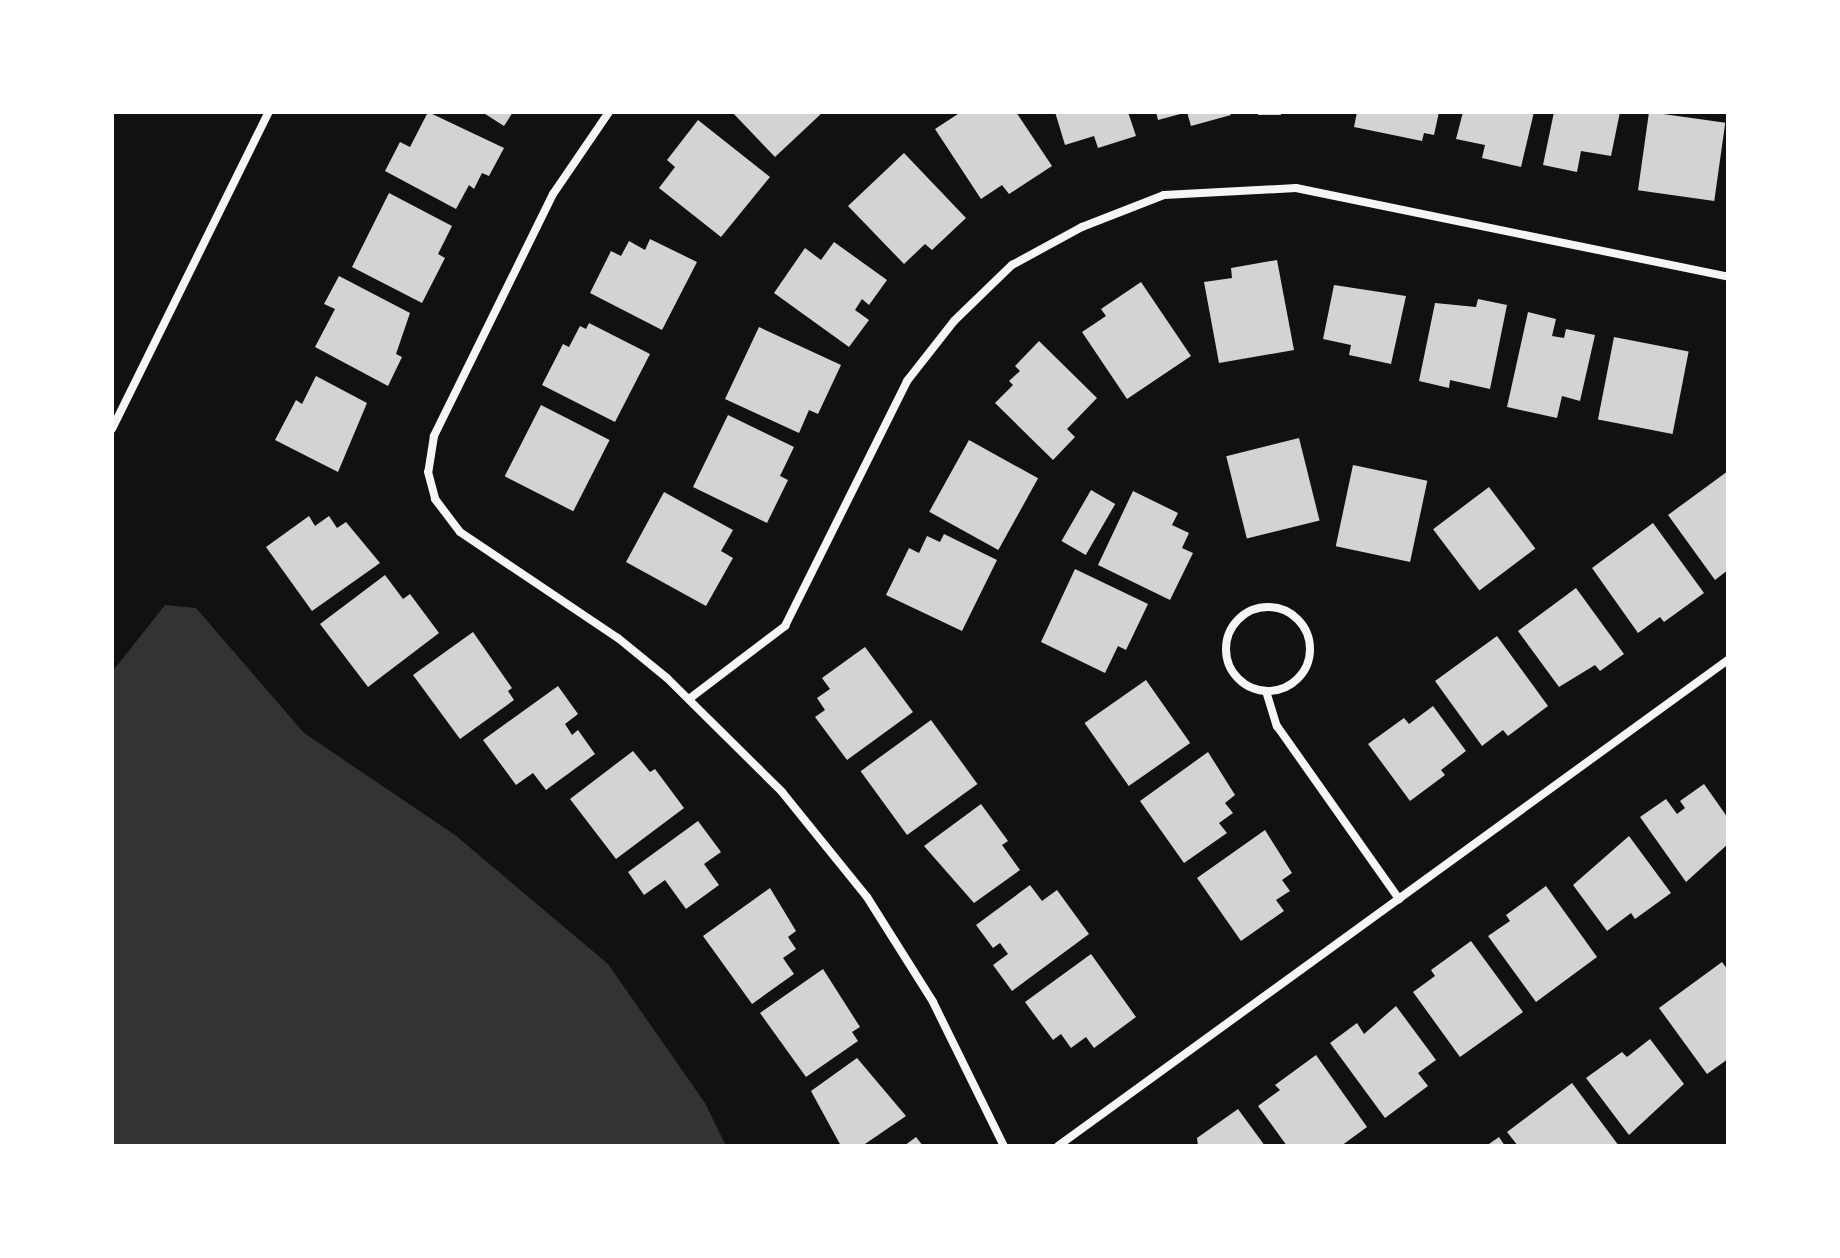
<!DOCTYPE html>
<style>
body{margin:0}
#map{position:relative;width:1840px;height:1258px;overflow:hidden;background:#111;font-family:"IBM Plex Sans",sans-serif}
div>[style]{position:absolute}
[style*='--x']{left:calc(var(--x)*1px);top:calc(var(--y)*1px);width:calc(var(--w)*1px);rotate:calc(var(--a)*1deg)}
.water>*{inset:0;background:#333}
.building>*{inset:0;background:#d3d3d3;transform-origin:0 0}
.minor>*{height:8px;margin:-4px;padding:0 4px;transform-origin:4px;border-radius:4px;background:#f5f5f5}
.minor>.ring{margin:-4px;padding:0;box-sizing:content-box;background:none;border:8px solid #f5f5f5;border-radius:50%}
span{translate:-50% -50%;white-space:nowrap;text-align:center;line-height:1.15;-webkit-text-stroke:8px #fff;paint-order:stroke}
.frame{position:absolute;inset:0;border:114px solid #fff;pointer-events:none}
</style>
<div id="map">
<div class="water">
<div style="clip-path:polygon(165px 605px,196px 608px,304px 733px,455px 835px,608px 964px,705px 1103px,726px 1146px,112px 1146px,112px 672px)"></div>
</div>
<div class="building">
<div style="clip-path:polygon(428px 112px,504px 148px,489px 176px,482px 173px,474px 189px,469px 185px,456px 209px,385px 171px,400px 142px,410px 147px)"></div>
<div style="clip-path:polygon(482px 112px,513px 112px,504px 126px)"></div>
<div style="clip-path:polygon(732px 112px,823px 112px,775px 157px)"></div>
<div style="clip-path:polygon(961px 112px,1016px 112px,1052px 166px,1009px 194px,1002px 185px,981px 199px,935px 129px)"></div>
<div style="clip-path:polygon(1055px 112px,1128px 112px,1136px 136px,1098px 148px,1094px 136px,1065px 145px)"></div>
<div style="clip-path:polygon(1156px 112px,1184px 112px,1184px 113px,1158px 120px)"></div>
<div style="clip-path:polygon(1187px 112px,1230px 112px,1231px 115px,1191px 126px)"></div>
<div style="left:1258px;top:112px;width:23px;height:3px"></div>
<div style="clip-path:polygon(1357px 112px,1439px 112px,1434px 135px,1424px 133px,1422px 141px,1354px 127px)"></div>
<div style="clip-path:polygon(1463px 112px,1534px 112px,1521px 167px,1482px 158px,1485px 145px,1456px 139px)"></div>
<div style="clip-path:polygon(1554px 112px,1620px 112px,1611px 156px,1581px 151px,1577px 172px,1543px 165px)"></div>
<div style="left:1649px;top:112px;width:77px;height:79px;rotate:8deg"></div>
<div style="clip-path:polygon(698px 120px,770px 177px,721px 237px,659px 188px,675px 167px,667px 160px)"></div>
<div style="clip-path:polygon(904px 153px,966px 218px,932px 250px,925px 244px,904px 264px,848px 206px)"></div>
<div style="clip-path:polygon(389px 193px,452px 226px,438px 254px,445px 258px,422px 303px,352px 267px)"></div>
<div style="clip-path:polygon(650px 239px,697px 262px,662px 330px,590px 293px,611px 251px,621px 256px,629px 241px,645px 250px)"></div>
<div style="clip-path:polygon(834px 242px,887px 280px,869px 305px,862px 299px,855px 310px,869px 320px,849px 347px,774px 293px,805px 248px,821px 260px)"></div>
<div style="clip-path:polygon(1277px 260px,1294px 350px,1219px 363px,1204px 282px,1232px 278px,1231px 268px)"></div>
<div style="clip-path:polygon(339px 276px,410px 313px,396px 354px,402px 357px,388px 386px,315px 347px,335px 309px,324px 304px)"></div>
<div style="clip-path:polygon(1141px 282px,1191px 356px,1127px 399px,1082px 332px,1106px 316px,1101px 309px)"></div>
<div style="clip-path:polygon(1334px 285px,1406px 296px,1391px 364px,1349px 355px,1351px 345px,1323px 339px)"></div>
<div style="clip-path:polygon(1478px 299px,1507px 305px,1490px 389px,1450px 380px,1449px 388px,1419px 381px,1435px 303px,1476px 307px)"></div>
<div style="clip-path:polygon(1528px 312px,1556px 319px,1552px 336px,1564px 338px,1566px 329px,1595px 335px,1580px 401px,1562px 396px,1557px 418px,1507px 407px)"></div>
<div style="clip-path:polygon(589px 323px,650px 354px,615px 422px,542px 385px,563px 344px,569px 347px,580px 326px,586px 329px)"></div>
<div style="clip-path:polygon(759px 327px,841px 365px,818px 414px,809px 410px,799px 433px,725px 399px)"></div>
<div style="left:1614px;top:337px;width:76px;height:84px;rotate:11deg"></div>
<div style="clip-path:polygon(1039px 341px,1097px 398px,1067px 429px,1075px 437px,1053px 460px,995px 403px,1013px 385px,1009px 381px,1020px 371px,1015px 366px)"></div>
<div style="clip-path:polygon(316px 376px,367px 403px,338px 472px,275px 440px,296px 400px,302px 404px)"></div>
<div style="left:541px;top:405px;width:77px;height:80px;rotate:27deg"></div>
<div style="clip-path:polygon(728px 415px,794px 447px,780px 476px,788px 480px,767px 523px,693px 487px)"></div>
<div style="left:1299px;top:438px;width:85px;height:75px;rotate:76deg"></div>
<div style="left:969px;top:440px;width:79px;height:82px;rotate:29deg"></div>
<div style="left:1353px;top:465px;width:76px;height:83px;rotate:12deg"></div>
<div style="clip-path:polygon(1728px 471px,1728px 570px,1715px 580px,1668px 515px)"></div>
<div style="left:1489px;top:487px;width:77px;height:70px;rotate:53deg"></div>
<div style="left:1091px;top:490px;width:28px;height:59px;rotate:30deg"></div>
<div style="clip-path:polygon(1133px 491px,1178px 513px,1172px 525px,1189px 533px,1182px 548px,1193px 553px,1170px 600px,1098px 565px)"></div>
<div style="clip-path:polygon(664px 492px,733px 530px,721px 551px,733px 558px,706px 606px,626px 562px)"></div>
<div style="clip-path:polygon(309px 516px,315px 526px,329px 516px,337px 528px,346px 522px,380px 563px,312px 611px,266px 547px)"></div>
<div style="clip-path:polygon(1653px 523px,1704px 593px,1664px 622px,1660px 617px,1638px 633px,1592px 568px)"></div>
<div style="clip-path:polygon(944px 534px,997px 560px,962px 631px,886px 595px,909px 548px,919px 553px,927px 536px,940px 542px)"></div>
<div style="clip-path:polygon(1075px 569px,1148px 604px,1126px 650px,1118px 646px,1105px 673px,1041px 642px)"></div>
<div style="clip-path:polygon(385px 575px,403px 599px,410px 594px,439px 633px,368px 687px,320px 624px)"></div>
<div style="clip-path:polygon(1576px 588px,1624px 654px,1600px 671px,1595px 665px,1559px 687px,1518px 631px)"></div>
<div style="clip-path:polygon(473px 632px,512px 688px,508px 691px,514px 700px,460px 739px,413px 675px)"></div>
<div style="clip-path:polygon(1497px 636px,1548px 706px,1508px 736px,1503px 730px,1482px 746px,1435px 681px)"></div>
<div style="clip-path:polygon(865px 647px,913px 712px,847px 760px,815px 717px,825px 710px,817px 698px,830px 689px,822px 678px)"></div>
<div style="left:1146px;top:680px;width:77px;height:75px;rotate:55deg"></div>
<div style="clip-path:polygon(558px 686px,578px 714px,565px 724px,572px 735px,578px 730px,595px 754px,546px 790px,533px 773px,516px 785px,483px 740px)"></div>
<div style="clip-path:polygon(1433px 706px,1466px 751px,1441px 770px,1445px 775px,1410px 801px,1368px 744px,1404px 718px,1409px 724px)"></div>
<div style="left:931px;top:720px;width:79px;height:87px;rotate:54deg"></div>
<div style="clip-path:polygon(633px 751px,650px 772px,655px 769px,684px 808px,616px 859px,570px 799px)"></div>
<div style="clip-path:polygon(1208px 752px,1235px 795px,1225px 803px,1233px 813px,1219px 823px,1227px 833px,1184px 863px,1140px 801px)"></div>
<div style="clip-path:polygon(1704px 784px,1728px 818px,1728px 844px,1686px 882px,1640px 817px,1666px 799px,1677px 814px,1685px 808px,1680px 801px)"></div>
<div style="clip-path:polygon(981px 804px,1008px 841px,1002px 845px,1020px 870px,974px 903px,924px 846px)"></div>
<div style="clip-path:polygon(698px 821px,721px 852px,704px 864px,719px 885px,686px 909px,665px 880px,644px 895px,628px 872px)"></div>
<div style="clip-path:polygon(1265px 830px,1292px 873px,1282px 880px,1290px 891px,1276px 900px,1284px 911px,1241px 941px,1197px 878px)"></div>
<div style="clip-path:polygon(1629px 836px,1671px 893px,1635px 919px,1631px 913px,1607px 931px,1573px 885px)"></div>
<div style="clip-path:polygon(1030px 885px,1042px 901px,1057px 890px,1089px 934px,1012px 991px,993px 965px,1008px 954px,1000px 943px,993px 948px,976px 925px)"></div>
<div style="clip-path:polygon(1546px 886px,1597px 957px,1536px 1002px,1488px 936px,1510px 921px,1506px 915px)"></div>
<div style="clip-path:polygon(770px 888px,796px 931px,788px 937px,796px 949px,783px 958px,794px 974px,752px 1004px,703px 936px)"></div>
<div style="clip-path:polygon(1471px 941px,1523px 1012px,1460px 1057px,1413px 992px,1435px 976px,1431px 970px)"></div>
<div style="clip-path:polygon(1091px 954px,1136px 1017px,1094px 1048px,1086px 1037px,1071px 1048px,1061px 1034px,1053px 1040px,1025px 1002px)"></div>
<div style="clip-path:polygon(1722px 962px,1728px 970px,1728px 1059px,1707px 1074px,1659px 1008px)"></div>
<div style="clip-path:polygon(823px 969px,860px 1027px,852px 1032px,858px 1041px,806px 1077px,760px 1013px)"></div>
<div style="clip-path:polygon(1396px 1006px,1436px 1060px,1418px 1073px,1428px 1086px,1385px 1118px,1330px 1043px,1357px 1023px,1364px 1034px)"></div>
<div style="clip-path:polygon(1650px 1039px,1684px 1084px,1629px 1135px,1586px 1078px,1622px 1052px,1627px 1057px)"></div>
<div style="clip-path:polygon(1316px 1055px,1367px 1127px,1341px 1146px,1287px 1146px,1258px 1106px,1280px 1090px,1275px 1085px)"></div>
<div style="clip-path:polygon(857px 1058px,906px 1116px,862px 1146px,841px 1146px,811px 1091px)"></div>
<div style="clip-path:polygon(1572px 1083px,1619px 1146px,1518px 1146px,1507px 1132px)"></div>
<div style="clip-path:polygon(1238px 1109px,1265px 1146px,1198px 1146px,1197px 1138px)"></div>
<div style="clip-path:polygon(916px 1137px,923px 1146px,904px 1146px)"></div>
<div style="clip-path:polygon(1499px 1137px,1505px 1146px,1486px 1146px)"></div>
</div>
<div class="minor">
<div style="--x:609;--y:112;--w:99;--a:124.3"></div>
<div style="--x:553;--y:194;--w:270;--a:116.2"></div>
<div style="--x:434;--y:436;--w:36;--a:99"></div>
<div style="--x:428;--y:472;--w:28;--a:75"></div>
<div style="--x:435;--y:499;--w:41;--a:52.9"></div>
<div style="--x:460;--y:532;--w:190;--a:33.9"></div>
<div style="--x:618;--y:638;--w:63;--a:39.2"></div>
<div style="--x:667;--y:678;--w:162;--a:44.7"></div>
<div style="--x:782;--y:792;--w:135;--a:51"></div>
<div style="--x:867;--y:897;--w:124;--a:57.8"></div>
<div style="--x:933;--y:1002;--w:161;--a:63.8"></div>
<div style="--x:112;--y:429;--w:354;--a:-63.7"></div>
<div class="ring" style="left:1226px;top:607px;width:76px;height:76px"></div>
<div style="--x:1266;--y:691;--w:37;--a:73"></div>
<div style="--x:1277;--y:726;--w:212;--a:54.8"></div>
<div style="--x:689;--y:699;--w:121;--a:-37.2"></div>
<div style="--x:785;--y:626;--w:274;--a:-63.5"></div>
<div style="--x:907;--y:381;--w:76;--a:-51.9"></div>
<div style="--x:954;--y:321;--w:81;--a:-44"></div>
<div style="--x:1012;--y:265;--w:80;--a:-28.5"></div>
<div style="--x:1082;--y:227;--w:88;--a:-21.3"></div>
<div style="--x:1164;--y:195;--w:132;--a:-3"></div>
<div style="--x:1296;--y:188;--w:441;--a:11.6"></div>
<div style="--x:1058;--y:1146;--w:828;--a:-35.96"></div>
</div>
<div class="frame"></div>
</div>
